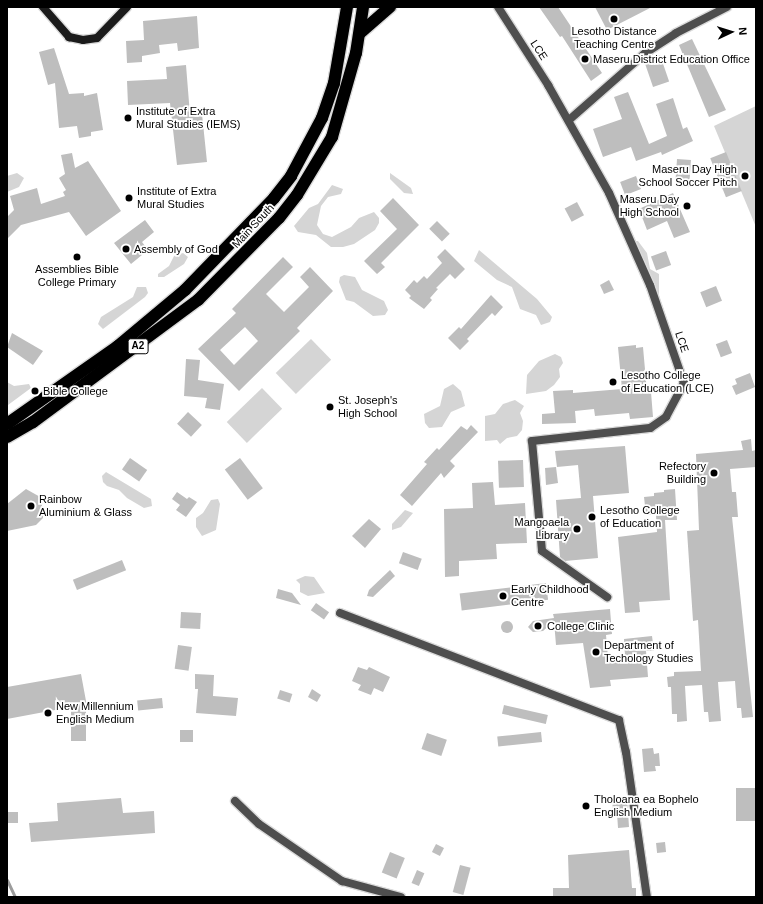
<!DOCTYPE html>
<style>
body{margin:0}
#map{position:relative;width:763px;height:904px;overflow:hidden;background:#fff;font-family:Arial,sans-serif}
div>[style]{position:absolute}
[style*='--x']{left:calc(var(--x)*1px);top:calc(var(--y)*1px);width:calc(var(--w)*1px);rotate:calc(var(--a)*1deg)}
.green>*{inset:0;background:#d5d5d5;transform-origin:0 0}
.stream>*{height:3px;margin:-1.5px;padding:0 1.5px;transform-origin:1.5px;border-radius:1.5px;background:#9c9c9c}
.building>*{inset:0;background:#bebebe;transform-origin:0 0}
.round{border-radius:50%}
.roads{filter:drop-shadow(1px 0 #dbdbdb) drop-shadow(-1px 0 #dbdbdb) drop-shadow(0 1px #dbdbdb) drop-shadow(0 -1px #dbdbdb)}
.street>*{height:8px;margin:-4px;padding:0 4px;transform-origin:4px;border-radius:4px;background:#4e4e4e}
.secondary>*{height:8px;margin:-4px;padding:0 4px;transform-origin:4px;border-radius:4px;background:#1b1b1b}
.highway>*{height:12px;margin:-6px;padding:0 6px;transform-origin:6px;border-radius:6px;background:#000}
.dots>*{width:11px;height:11px;translate:-50% -50%;box-sizing:border-box;border:2px solid #fff;border-radius:50%}
span{translate:-50% -50%;white-space:nowrap;text-align:center;line-height:1.15;-webkit-text-stroke:3.5px #fff;paint-order:stroke}
.shield-label span{padding:1px 3px;background:#fff;border:1px solid;border-radius:3px;-webkit-text-stroke-width:0}
.shield-label{font-size:10px;color:#000;font-weight:700}
.poi-label{font-size:11px;color:#000}
.left{translate:0 -50%;text-align:left}
.right{translate:-100% -50%;text-align:right}
.street-label{font-size:11px;color:#000}
.frame{position:absolute;inset:0;border:8px solid #000;pointer-events:none}
.north{position:absolute;left:711px;top:12px;width:40px;height:40px;-webkit-text-stroke:3px #fff;paint-order:stroke;rotate:86deg;font-size:11px;font-weight:700;line-height:16px;text-align:center;color:#000}
.north::after{content:'';display:block;margin:auto;width:14px;height:18px;background:#000;clip-path:polygon(50% 0,100% 100%,50% 72%,0 100%)}
</style>
<div id="map">
<div class="green">
<div style="clip-path:polygon(756px 106px,756px 227px,714px 126px)"></div>
<div style="clip-path:polygon(17px 173px,24px 178px,19px 187px,7px 192px,7px 176px)"></div>
<div style="clip-path:polygon(390px 173px,411px 188px,413px 194px,404px 193px,390px 179px)"></div>
<div style="clip-path:polygon(332px 185px,343px 189px,341px 194px,328px 197px,321px 206px,317px 225px,323px 234px,332px 237px,351px 227px,359px 218px,374px 212px,379px 218px,379px 223px,375px 230px,354px 244px,343px 247px,331px 247px,316px 235px,298px 232px,294px 226px,309px 208px,318px 204px)"></div>
<div style="clip-path:polygon(634px 241px,638px 241px,647px 253px,650px 269px,659px 274px,659px 299px)"></div>
<div style="clip-path:polygon(479px 250px,537px 299px,552px 317px,550px 322px,541px 325px,536px 315px,520px 309px,512px 287px,497px 280px,474px 261px)"></div>
<div style="clip-path:polygon(183px 253px,188px 257px,184px 264px,164px 277px,158px 277px,158px 274px,169px 266px,174px 256px)"></div>
<div style="clip-path:polygon(344px 275px,355px 277px,362px 290px,384px 301px,388px 310px,385px 315px,373px 316px,354px 302px,346px 300px,339px 282px,340px 277px)"></div>
<div style="clip-path:polygon(137px 287px,146px 287px,148px 293px,145px 297px,103px 329px,98px 324px,101px 317px,133px 297px)"></div>
<div style="left:311px;top:339px;width:29px;height:49px;rotate:46deg"></div>
<div style="clip-path:polygon(555px 354px,561px 357px,563px 363px,559px 369px,560px 377px,554px 385px,546px 391px,526px 394px,527px 375px,539px 361px)"></div>
<div style="clip-path:polygon(7px 382px,14px 386px,29px 384px,31px 388px,8px 405px)"></div>
<div style="clip-path:polygon(453px 384px,461px 391px,465px 406px,451px 412px,442px 427px,429px 428px,425px 423px,424px 414px,440px 406px,444px 389px)"></div>
<div style="left:262px;top:388px;width:29px;height:49px;rotate:46deg"></div>
<div style="clip-path:polygon(515px 400px,524px 406px,520px 413px,523px 421px,522px 430px,517px 436px,507px 438px,500px 444px,497px 440px,485px 441px,485px 416px,495px 414px,503px 404px)"></div>
<div style="clip-path:polygon(106px 472px,151px 499px,152px 506px,144px 508px,127px 498px,119px 490px,107px 486px,103px 482px,102px 476px)"></div>
<div style="clip-path:polygon(218px 499px,220px 504px,216px 530px,202px 536px,196px 527px,196px 518px,203px 513px,211px 500px)"></div>
<div style="clip-path:polygon(405px 510px,413px 513px,401px 527px,392px 530px,392px 524px)"></div>
<div style="clip-path:polygon(305px 576px,314px 577px,325px 593px,308px 596px,300px 592px,300px 584px,296px 580px)"></div>
</div>
<div class="stream">
<div style="--x:7;--y:880;--w:19;--a:65"></div>
</div>
<div class="building">
<div style="clip-path:polygon(539px 7px,558px 7px,602px 73px,591px 81px,562px 36px,560px 37px)"></div>
<div style="clip-path:polygon(595px 7px,652px 7px,607px 30px)"></div>
<div style="clip-path:polygon(197px 16px,199px 48px,178px 51px,177px 43px,159px 45px,160px 53px,142px 56px,142px 62px,127px 63px,126px 41px,144px 40px,143px 21px)"></div>
<div style="clip-path:polygon(692px 39px,726px 110px,709px 117px,679px 45px)"></div>
<div style="clip-path:polygon(54px 48px,69px 94px,84px 93px,84px 96px,97px 93px,103px 130px,91px 132px,91px 136px,79px 138px,77px 126px,59px 128px,55px 83px,48px 85px,39px 52px)"></div>
<div style="left:660px;top:55px;width:28px;height:17px;rotate:71deg"></div>
<div style="clip-path:polygon(186px 65px,190px 115px,202px 114px,207px 162px,177px 165px,170px 103px,128px 105px,127px 81px,167px 79px,166px 67px)"></div>
<div style="clip-path:polygon(628px 92px,649px 144px,667px 136px,656px 104px,673px 98px,683px 129px,687px 127px,693px 141px,662px 155px,661px 152px,636px 161px,631px 147px,603px 157px,593px 129px,622px 119px,614px 97px)"></div>
<div style="left:726px;top:152px;width:42px;height:17px;rotate:68deg"></div>
<div style="clip-path:polygon(72px 153px,75px 168px,88px 161px,121px 211px,86px 236px,69px 212px,21px 225px,7px 239px,7px 217px,14px 210px,10px 196px,37px 188px,41px 204px,65px 196px,63px 192px,66px 190px,59px 178px,65px 174px,61px 155px)"></div>
<div style="left:677px;top:159px;width:14px;height:27px;rotate:4deg"></div>
<div style="left:636px;top:176px;width:14px;height:17px;rotate:69deg"></div>
<div style="clip-path:polygon(673px 193px,690px 232px,674px 238px,667px 221px,647px 230px,639px 209px)"></div>
<div style="clip-path:polygon(393px 198px,419px 225px,381px 263px,385px 267px,377px 274px,364px 261px,397px 229px,380px 211px)"></div>
<div style="left:577px;top:202px;width:15px;height:14px;rotate:62deg"></div>
<div style="clip-path:polygon(145px 220px,154px 232px,142px 242px,148px 250px,131px 264px,114px 243px)"></div>
<div style="left:437px;top:221px;width:18px;height:11px;rotate:45deg"></div>
<div style="clip-path:polygon(445px 249px,465px 269px,455px 279px,450px 274px,436px 288px,438px 289px,430px 298px,432px 300px,424px 309px,409px 298px,411px 296px,405px 290px,414px 280px,417px 283px,424px 276px,427px 279px,442px 263px,437px 257px)"></div>
<div style="left:666px;top:251px;width:15px;height:16px;rotate:70deg"></div>
<div style="clip-path:polygon(evenodd,283px 257px,293px 267px,266px 294px,284px 312px,309px 287px,300px 277px,310px 267px,333px 291px,297px 328px,300px 331px,239px 391px,198px 349px,236px 313px,232px 309px,283px 257px,245px 327px,258px 341px,234px 365px,220px 350px,245px 327px)"></div>
<div style="clip-path:polygon(609px 280px,614px 290px,604px 294px,600px 285px)"></div>
<div style="left:716px;top:286px;width:16px;height:17px;rotate:68deg"></div>
<div style="clip-path:polygon(491px 295px,503px 307px,495px 316px,492px 313px,467px 339px,469px 341px,460px 350px,448px 338px,459px 327px,461px 329px)"></div>
<div style="clip-path:polygon(12px 333px,43px 351px,33px 365px,7px 347px)"></div>
<div style="left:727px;top:340px;width:14px;height:12px;rotate:69deg"></div>
<div style="clip-path:polygon(636px 345px,636px 348px,643px 347px,647px 392px,651px 392px,653px 417px,630px 419px,629px 413px,595px 416px,594px 409px,575px 411px,576px 423px,542px 424px,542px 414px,555px 413px,553px 391px,573px 390px,573px 393px,622px 389px,618px 347px)"></div>
<div style="clip-path:polygon(186px 359px,200px 360px,198px 380px,224px 384px,220px 410px,205px 408px,207px 398px,184px 396px)"></div>
<div style="clip-path:polygon(750px 373px,755px 387px,736px 395px,732px 386px,737px 384px,735px 379px)"></div>
<div style="left:188px;top:412px;width:19px;height:16px;rotate:43deg"></div>
<div style="clip-path:polygon(471px 425px,478px 432px,450px 461px,455px 466px,444px 478px,441px 473px,412px 506px,400px 495px,427px 464px,424px 462px,437px 448px,439px 450px,461px 426px,467px 430px)"></div>
<div style="clip-path:polygon(751px 439px,752px 451px,756px 450px,756px 467px,730px 469px,732px 492px,736px 492px,738px 517px,732px 517px,753px 717px,742px 718px,741px 708px,737px 708px,735px 681px,718px 682px,721px 721px,709px 722px,708px 712px,704px 712px,702px 685px,685px 686px,687px 721px,677px 722px,677px 714px,672px 714px,671px 687px,668px 687px,667px 677px,674px 676px,674px 672px,701px 671px,698px 620px,693px 621px,687px 531px,699px 530px,696px 454px,743px 450px,741px 441px)"></div>
<div style="clip-path:polygon(625px 446px,629px 493px,593px 496px,598px 558px,565px 561px,560px 557px,556px 500px,581px 498px,578px 465px,557px 467px,555px 451px)"></div>
<div style="left:130px;top:458px;width:21px;height:14px;rotate:35deg"></div>
<div style="left:240px;top:458px;width:38px;height:19px;rotate:53deg"></div>
<div style="left:523px;top:460px;width:27px;height:25px;rotate:88deg"></div>
<div style="clip-path:polygon(556px 467px,558px 483px,546px 485px,545px 468px)"></div>
<div style="clip-path:polygon(493px 482px,495px 505px,525px 503px,527px 543px,496px 544px,497px 559px,459px 561px,459px 576px,445px 577px,444px 509px,473px 508px,472px 483px)"></div>
<div style="clip-path:polygon(26px 489px,42px 498px,43px 518px,36px 525px,7px 531px,7px 504px)"></div>
<div style="clip-path:polygon(675px 489px,677px 520px,665px 520px,670px 600px,639px 602px,640px 612px,625px 613px,618px 537px,657px 532px,656px 515px,646px 515px,644px 497px,654px 496px,654px 493px,664px 492px,664px 490px)"></div>
<div style="clip-path:polygon(177px 492px,187px 499px,189px 497px,197px 502px,186px 517px,176px 510px,180px 505px,172px 499px)"></div>
<div style="clip-path:polygon(369px 519px,381px 529px,365px 548px,352px 536px)"></div>
<div style="left:403px;top:552px;width:20px;height:12px;rotate:20deg"></div>
<div style="left:122px;top:560px;width:11px;height:53px;rotate:68deg"></div>
<div style="clip-path:polygon(390px 570px,395px 576px,373px 597px,367px 596px,369px 590px)"></div>
<div style="left:546px;top:583px;width:17px;height:87px;rotate:83deg"></div>
<div style="clip-path:polygon(278px 589px,292px 593px,301px 605px,276px 598px)"></div>
<div style="left:316px;top:603px;width:16px;height:9px;rotate:35deg"></div>
<div style="clip-path:polygon(610px 609px,612px 634px,606px 635px,608px 657px,625px 656px,624px 639px,652px 636px,654px 651px,646px 651px,648px 677px,610px 680px,611px 686px,590px 688px,583px 643px,556px 645px,554px 621px,543px 631px,533px 632px,528px 627px,533px 621px,554px 618px,553px 614px)"></div>
<div style="left:181px;top:612px;width:20px;height:16px;rotate:3deg"></div>
<div class="round" style="left:501px;top:621px;width:12px;height:12px"></div>
<div style="left:178px;top:645px;width:14px;height:24px;rotate:8deg"></div>
<div style="clip-path:polygon(358px 667px,367px 670px,369px 667px,390px 677px,383px 692px,374px 688px,371px 695px,358px 690px,361px 685px,352px 681px)"></div>
<div style="clip-path:polygon(81px 674px,86px 701px,86px 741px,71px 741px,71px 707px,7px 719px,7px 687px)"></div>
<div style="clip-path:polygon(195px 674px,214px 675px,213px 696px,238px 698px,236px 716px,196px 713px,198px 689px,195px 689px)"></div>
<div style="clip-path:polygon(312px 689px,321px 695px,317px 702px,308px 697px)"></div>
<div style="left:280px;top:690px;width:13px;height:9px;rotate:18deg"></div>
<div style="left:162px;top:698px;width:10px;height:25px;rotate:84deg"></div>
<div style="left:504px;top:705px;width:45px;height:9px;rotate:13deg"></div>
<div style="left:180px;top:730px;width:13px;height:12px"></div>
<div style="left:541px;top:732px;width:10px;height:44px;rotate:84deg"></div>
<div style="left:427px;top:733px;width:21px;height:17px;rotate:19deg"></div>
<div style="clip-path:polygon(653px 748px,654px 754px,659px 753px,660px 766px,655px 766px,656px 771px,644px 772px,642px 749px)"></div>
<div style="left:756px;top:788px;width:33px;height:20px;rotate:90deg"></div>
<div style="clip-path:polygon(627px 796px,629px 827px,618px 828px,617px 813px,613px 813px,612px 797px)"></div>
<div style="clip-path:polygon(121px 798px,123px 813px,154px 811px,155px 833px,31px 842px,29px 823px,58px 821px,57px 803px)"></div>
<div style="left:18px;top:812px;width:11px;height:11px;rotate:90deg"></div>
<div style="left:665px;top:842px;width:10px;height:9px;rotate:84deg"></div>
<div style="left:436px;top:844px;width:9px;height:9px;rotate:27deg"></div>
<div style="clip-path:polygon(629px 850px,632px 888px,636px 888px,636px 897px,553px 897px,553px 888px,569px 888px,568px 855px)"></div>
<div style="left:390px;top:852px;width:16px;height:22px;rotate:22deg"></div>
<div style="left:460px;top:865px;width:11px;height:28px;rotate:15deg"></div>
<div style="left:417px;top:870px;width:8px;height:14px;rotate:23deg"></div>
</div>
<div class="roads">
<div class="street">
<div style="--x:498;--y:7;--w:93;--a:57.3"></div>
<div style="--x:548;--y:85;--w:124;--a:60.5"></div>
<div style="--x:609;--y:193;--w:101;--a:66"></div>
<div style="--x:650;--y:285;--w:104;--a:70.9"></div>
<div style="--x:684;--y:383;--w:38;--a:118"></div>
<div style="--x:666;--y:417;--w:19;--a:145"></div>
<div style="--x:650;--y:428;--w:119;--a:173.7"></div>
<div style="--x:532;--y:441;--w:110;--a:84.8"></div>
<div style="--x:542;--y:551;--w:80;--a:35.3"></div>
<div style="--x:569;--y:120;--w:100;--a:-41.3"></div>
<div style="--x:644;--y:54;--w:38;--a:-33"></div>
<div style="--x:676;--y:33;--w:57;--a:-27"></div>
<div style="--x:340;--y:613;--w:299;--a:21"></div>
<div style="--x:619;--y:720;--w:33;--a:78"></div>
<div style="--x:626;--y:752;--w:147;--a:81.8"></div>
<div style="--x:235;--y:801;--w:33;--a:44"></div>
<div style="--x:259;--y:824;--w:101;--a:34.5"></div>
<div style="--x:342;--y:881;--w:61;--a:15.2"></div>
</div>
<div class="secondary">
<div style="--x:43;--y:7;--w:40;--a:49"></div>
<div style="--x:69;--y:37;--w:14;--a:12"></div>
<div style="--x:83;--y:40;--w:14;--a:-8"></div>
<div style="--x:97;--y:38;--w:43;--a:-45.9"></div>
</div>
<div class="highway">
<div style="--x:360;--y:33;--w:40;--a:-41"></div>
<div style="--x:7;--y:424;--w:136;--a:-35.1"></div>
<div style="--x:118;--y:346;--w:87;--a:-39.9"></div>
<div style="--x:185;--y:290;--w:128;--a:-45.9"></div>
<div style="--x:274;--y:198;--w:28;--a:-52"></div>
<div style="--x:291;--y:176;--w:66;--a:-61.9"></div>
<div style="--x:322;--y:118;--w:37;--a:-71"></div>
<div style="--x:334;--y:83;--w:77;--a:-80.3"></div>
<div style="--x:7;--y:437;--w:30;--a:-30"></div>
<div style="--x:33;--y:422;--w:205;--a:-36.5"></div>
<div style="--x:198;--y:300;--w:115;--a:-45.4"></div>
<div style="--x:279;--y:218;--w:29;--a:-52"></div>
<div style="--x:297;--y:195;--w:68;--a:-58.9"></div>
<div style="--x:332;--y:137;--w:87;--a:-74.1"></div>
<div style="--x:356;--y:53;--w:47;--a:-81.3"></div>
</div>
</div>
<div class="dots">
<div style="left:614px;top:19px;background:#000"></div>
<div style="left:585px;top:59px;background:#000"></div>
<div style="left:128px;top:118px;background:#000"></div>
<div style="left:745px;top:176px;background:#000"></div>
<div style="left:129px;top:198px;background:#000"></div>
<div style="left:687px;top:206px;background:#000"></div>
<div style="left:126px;top:249px;background:#000"></div>
<div style="left:77px;top:257px;background:#000"></div>
<div style="left:613px;top:382px;background:#000"></div>
<div style="left:35px;top:391px;background:#000"></div>
<div style="left:330px;top:407px;background:#000"></div>
<div style="left:714px;top:473px;background:#000"></div>
<div style="left:31px;top:506px;background:#000"></div>
<div style="left:592px;top:517px;background:#000"></div>
<div style="left:577px;top:529px;background:#000"></div>
<div style="left:503px;top:596px;background:#000"></div>
<div style="left:538px;top:626px;background:#000"></div>
<div style="left:596px;top:652px;background:#000"></div>
<div style="left:48px;top:713px;background:#000"></div>
<div style="left:586px;top:806px;background:#000"></div>
</div>
<div class="shield-label">
<span style="left:138px;top:346px">A2</span>
</div>
<div class="poi-label">
<span style="left:614px;top:38px">Lesotho Distance<br>Teaching Centre</span>
<span class="left" style="left:593px;top:59px">Maseru District Education Office</span>
<span class="left" style="left:136px;top:118px">Institute of Extra<br>Mural Studies (IEMS)</span>
<span class="right" style="left:737px;top:176px">Maseru Day High<br>School Soccer Pitch</span>
<span class="left" style="left:137px;top:198px">Institute of Extra<br>Mural Studies</span>
<span class="right" style="left:679px;top:206px">Maseru Day<br>High School</span>
<span class="left" style="left:134px;top:249px">Assembly of God</span>
<span style="left:77px;top:276px">Assemblies Bible<br>College Primary</span>
<span class="left" style="left:621px;top:382px">Lesotho College<br>of Education (LCE)</span>
<span class="left" style="left:43px;top:391px">Bible College</span>
<span class="left" style="left:338px;top:407px">St. Joseph's<br>High School</span>
<span class="right" style="left:706px;top:473px">Refectory<br>Building</span>
<span class="left" style="left:39px;top:506px">Rainbow<br>Aluminium &amp; Glass</span>
<span class="left" style="left:600px;top:517px">Lesotho College<br>of Education</span>
<span class="right" style="left:569px;top:529px">Mangoaela<br>Library</span>
<span class="left" style="left:511px;top:596px">Early Childhood<br>Centre</span>
<span class="left" style="left:547px;top:626px">College Clinic</span>
<span class="left" style="left:604px;top:652px">Department of<br>Techology Studies</span>
<span class="left" style="left:56px;top:713px">New Millennium<br>English Medium</span>
<span class="left" style="left:594px;top:806px">Tholoana ea Bophelo<br>English Medium</span>
</div>
<div class="street-label">
<span style="left:539px;top:50px;rotate:57deg">LCE</span>
<span style="left:253px;top:226px;rotate:-47deg">Main South</span>
<span style="left:682px;top:342px;rotate:71deg">LCE</span>
</div>
<div class="frame"></div>
<div class="north">N</div>
</div>
